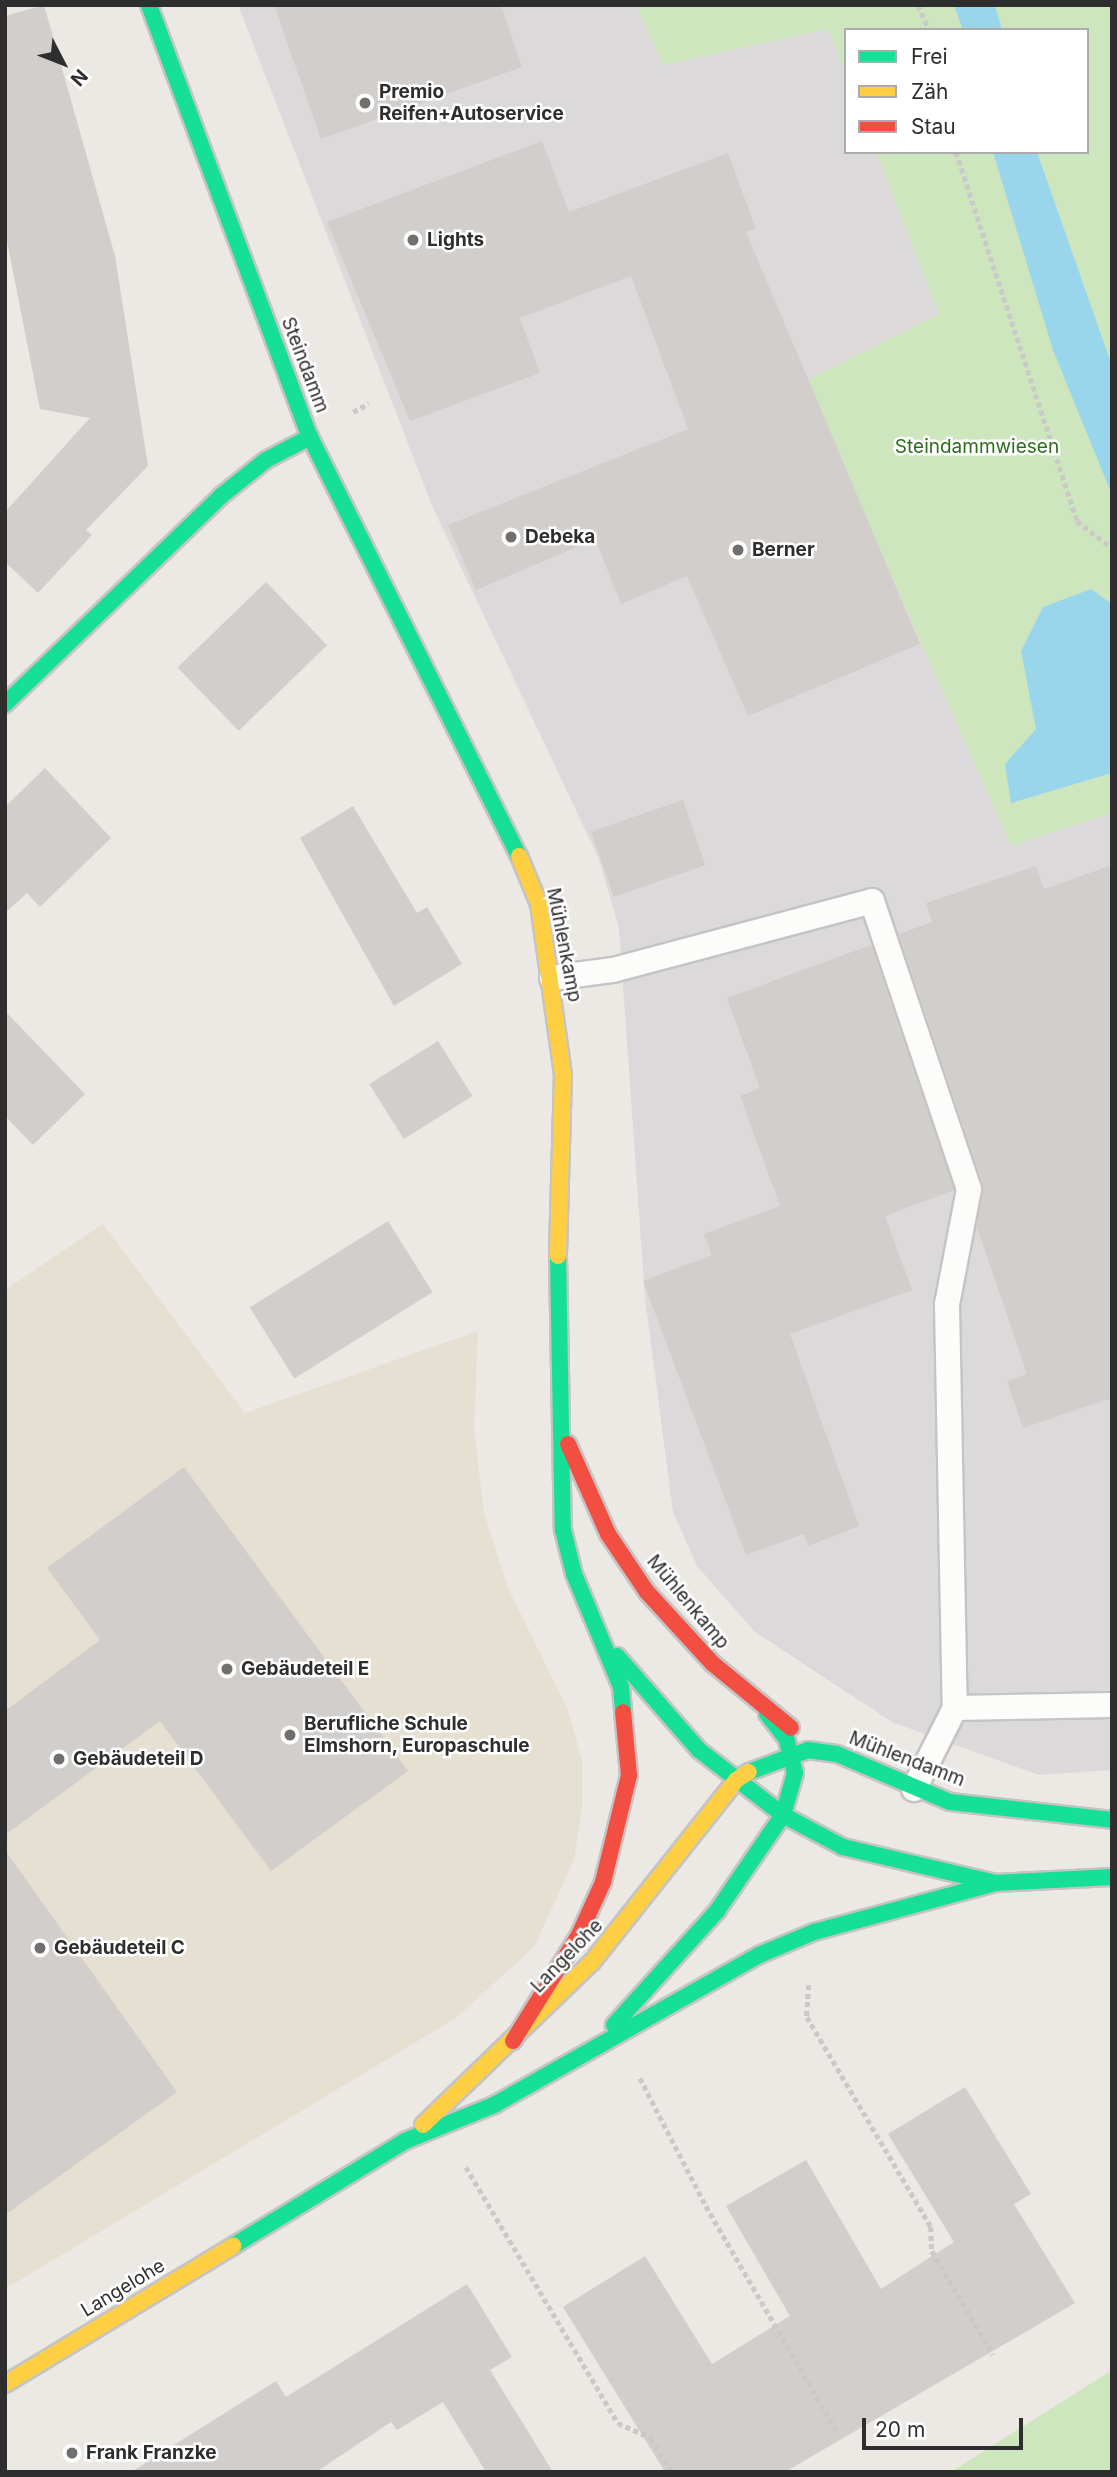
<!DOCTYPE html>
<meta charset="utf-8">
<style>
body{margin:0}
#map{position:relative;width:1117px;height:2477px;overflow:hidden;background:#ece8e4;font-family:Inter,sans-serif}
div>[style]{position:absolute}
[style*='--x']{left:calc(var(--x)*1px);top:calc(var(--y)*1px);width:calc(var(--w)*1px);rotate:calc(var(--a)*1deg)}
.industrial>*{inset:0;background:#dcd9db}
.education>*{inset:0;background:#e6e0d3}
.green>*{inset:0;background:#cee6be}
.water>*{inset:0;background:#99d6ec}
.building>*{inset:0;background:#d1cecb;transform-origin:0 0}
.path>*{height:4.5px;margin-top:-2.25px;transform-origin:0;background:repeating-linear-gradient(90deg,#c9c9c8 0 5px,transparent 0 8.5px)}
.roads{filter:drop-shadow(2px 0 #c5c4c5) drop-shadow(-2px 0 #c5c4c5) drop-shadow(0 2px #c5c4c5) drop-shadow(0 -2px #c5c4c5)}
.lane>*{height:24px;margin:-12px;padding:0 12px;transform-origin:12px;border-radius:12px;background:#fcfcfb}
.fast>*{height:16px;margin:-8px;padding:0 8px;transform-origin:8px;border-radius:8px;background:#16e098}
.slow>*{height:16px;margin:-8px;padding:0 8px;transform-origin:8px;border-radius:8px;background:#ffcf43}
.jam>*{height:16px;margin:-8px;padding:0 8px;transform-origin:8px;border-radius:8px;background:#f24e42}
.dots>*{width:19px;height:19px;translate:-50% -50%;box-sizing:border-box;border:4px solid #fff;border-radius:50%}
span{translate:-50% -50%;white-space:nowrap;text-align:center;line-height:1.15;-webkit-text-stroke:5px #fff;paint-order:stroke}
.poi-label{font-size:19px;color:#2e2e2e;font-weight:700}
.left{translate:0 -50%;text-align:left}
.street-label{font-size:19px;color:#2e2e2e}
.park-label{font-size:19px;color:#2c6e1b}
.frame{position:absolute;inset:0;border:7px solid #2e2e2e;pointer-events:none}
.legend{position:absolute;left:844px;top:28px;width:245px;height:126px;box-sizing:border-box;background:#fff;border:2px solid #ababab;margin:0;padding:9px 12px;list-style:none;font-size:21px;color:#2e2e2e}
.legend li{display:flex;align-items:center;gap:14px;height:35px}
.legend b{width:35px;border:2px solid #ababab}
.north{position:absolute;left:28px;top:28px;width:70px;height:70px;-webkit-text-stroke:5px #fff;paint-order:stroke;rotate:132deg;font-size:19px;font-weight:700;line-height:28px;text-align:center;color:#2e2e2e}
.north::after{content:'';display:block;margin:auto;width:24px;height:32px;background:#2e2e2e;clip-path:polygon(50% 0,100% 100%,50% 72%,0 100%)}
.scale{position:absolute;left:862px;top:2418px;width:161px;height:32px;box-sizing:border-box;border:4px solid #2e2e2e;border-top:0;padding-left:9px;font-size:21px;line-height:24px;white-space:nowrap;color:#2e2e2e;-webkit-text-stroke:5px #fff;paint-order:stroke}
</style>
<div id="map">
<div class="industrial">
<div style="clip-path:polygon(238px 5px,636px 5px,663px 65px,828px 29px,846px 74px,846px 152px,876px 152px,939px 314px,805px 381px,1011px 846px,1112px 813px,1112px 1770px,1039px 1775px,892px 1722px,755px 1632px,697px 1566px,673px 1512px,645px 1298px,619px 928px,599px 859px,433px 508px)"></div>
</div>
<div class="education">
<div style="clip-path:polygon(103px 1224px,245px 1413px,478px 1331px,474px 1430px,484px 1512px,508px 1588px,568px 1710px,582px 1761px,582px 1808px,574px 1860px,534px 1947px,456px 2018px,5px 2289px,5px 1290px)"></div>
</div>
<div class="green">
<div style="clip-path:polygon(636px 5px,1112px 5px,1112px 813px,1011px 846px,805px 381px,939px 314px,876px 152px,1087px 152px,1087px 30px,846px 30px,846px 74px,828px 29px,663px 65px)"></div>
<div style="clip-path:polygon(1112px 2370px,1112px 2472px,951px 2472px)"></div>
</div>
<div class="water">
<div style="clip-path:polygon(954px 5px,995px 5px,1002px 30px,963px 30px)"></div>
<div style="clip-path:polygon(993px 152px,1037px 152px,1112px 366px,1112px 495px,1053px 350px)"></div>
<div style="clip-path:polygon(1091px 589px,1112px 604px,1112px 773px,1011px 803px,1005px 764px,1036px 729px,1021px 651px,1043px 607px)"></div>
</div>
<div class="building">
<div style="clip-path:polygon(44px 5px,115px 256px,148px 466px,86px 530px,92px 535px,38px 593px,5px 562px,5px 512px,90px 418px,40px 409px,5px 231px,5px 16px)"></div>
<div style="clip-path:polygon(274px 5px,501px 5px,522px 67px,321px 139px)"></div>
<div style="clip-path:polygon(542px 141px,569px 212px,728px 153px,756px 229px,746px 232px,920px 644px,748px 716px,687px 576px,621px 604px,595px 539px,476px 590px,448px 525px,688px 429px,631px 276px,520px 318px,540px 373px,410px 421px,327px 222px)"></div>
<div style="left:266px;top:582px;width:88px;height:123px;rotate:46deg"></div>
<div style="clip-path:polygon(45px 768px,111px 838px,40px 907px,27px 893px,5px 913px,5px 807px)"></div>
<div style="left:683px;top:800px;width:69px;height:97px;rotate:71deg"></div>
<div style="clip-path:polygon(353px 806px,417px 913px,427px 907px,462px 964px,394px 1006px,300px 838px)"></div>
<div style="clip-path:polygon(1112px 865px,1112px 1398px,1023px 1428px,1007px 1381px,1027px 1374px,977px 1227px,983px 1184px,899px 934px,932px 922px,926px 903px,1036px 866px,1044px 889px)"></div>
<div style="clip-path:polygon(871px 945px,954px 1190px,885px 1216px,912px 1290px,790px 1334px,859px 1526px,808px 1546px,804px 1534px,746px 1555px,643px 1281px,712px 1255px,704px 1234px,780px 1206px,740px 1096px,760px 1088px,727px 998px)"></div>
<div style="clip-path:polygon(5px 1011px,85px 1094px,33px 1145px,5px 1116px)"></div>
<div style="left:438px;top:1041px;width:65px;height:81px;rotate:58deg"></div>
<div style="left:388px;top:1221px;width:84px;height:163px;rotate:58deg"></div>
<div style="clip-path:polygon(184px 1467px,408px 1771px,271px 1871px,160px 1721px,5px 1835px,5px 1711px,100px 1640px,47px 1568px)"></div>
<div style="clip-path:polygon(5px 1850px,177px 2092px,5px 2215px)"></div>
<div style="clip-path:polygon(965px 2087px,1031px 2194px,1014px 2204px,1075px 2303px,785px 2472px,665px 2472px,563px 2307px,645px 2256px,712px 2364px,790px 2316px,726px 2206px,806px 2160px,881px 2289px,954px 2242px,888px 2134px)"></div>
<div style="clip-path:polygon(467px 2284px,512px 2357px,490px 2370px,553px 2472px,486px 2472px,443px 2402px,397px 2430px,391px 2422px,316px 2472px,131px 2472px,276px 2381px,286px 2397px)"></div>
</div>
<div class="path">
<div style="--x:918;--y:5;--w:27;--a:66"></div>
<div style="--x:956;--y:152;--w:388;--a:71.8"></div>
<div style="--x:1077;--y:521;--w:44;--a:37.6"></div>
<div style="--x:353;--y:412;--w:18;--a:-29"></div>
<div style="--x:809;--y:1985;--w:32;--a:94"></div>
<div style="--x:807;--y:2017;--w:244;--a:59.4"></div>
<div style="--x:931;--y:2227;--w:24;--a:88"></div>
<div style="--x:932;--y:2251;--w:120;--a:59.4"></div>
<div style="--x:640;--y:2078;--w:144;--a:62.7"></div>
<div style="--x:706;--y:2206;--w:261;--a:59.9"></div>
<div style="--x:466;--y:2167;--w:298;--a:59.3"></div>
<div style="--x:618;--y:2423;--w:36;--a:24"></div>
<div style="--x:651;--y:2438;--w:40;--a:58"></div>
</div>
<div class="roads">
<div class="lane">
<div style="--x:552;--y:978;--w:62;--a:-7.5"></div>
<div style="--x:613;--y:970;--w:268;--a:-14.9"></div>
<div style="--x:872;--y:901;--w:304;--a:71.4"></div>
<div style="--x:969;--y:1189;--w:117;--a:100.8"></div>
<div style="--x:947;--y:1304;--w:404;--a:88.9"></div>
<div style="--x:914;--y:1789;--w:91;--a:-63.2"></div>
<div style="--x:955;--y:1708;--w:157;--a:-1.1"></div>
</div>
<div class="fast">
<div style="--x:149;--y:5;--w:461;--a:69.6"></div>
<div style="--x:310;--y:437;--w:468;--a:63.5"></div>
<div style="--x:5;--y:704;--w:300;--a:-43.9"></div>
<div style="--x:221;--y:496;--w:58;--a:-38.7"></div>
<div style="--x:266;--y:460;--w:50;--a:-27.6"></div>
<div style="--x:558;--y:1256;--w:274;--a:89"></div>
<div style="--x:563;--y:1530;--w:45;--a:76"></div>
<div style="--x:574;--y:1574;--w:122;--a:67.4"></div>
<div style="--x:621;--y:1687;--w:25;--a:85"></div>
<div style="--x:617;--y:1656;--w:125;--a:48.9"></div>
<div style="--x:699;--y:1750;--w:106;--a:37.7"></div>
<div style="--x:783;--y:1815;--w:68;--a:28.1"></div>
<div style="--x:843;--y:1847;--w:156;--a:13.3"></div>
<div style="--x:995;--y:1883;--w:117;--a:-2.9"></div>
<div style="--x:749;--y:1772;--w:63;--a:-20.4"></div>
<div style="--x:808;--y:1750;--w:29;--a:8"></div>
<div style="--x:837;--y:1754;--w:123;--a:23"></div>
<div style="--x:950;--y:1802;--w:163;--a:6.3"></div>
<div style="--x:614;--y:2025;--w:154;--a:-47.9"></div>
<div style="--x:717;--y:1911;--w:116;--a:-55.5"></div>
<div style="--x:783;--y:1815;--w:44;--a:-74.1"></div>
<div style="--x:795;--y:1773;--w:36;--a:-104"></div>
<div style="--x:786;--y:1738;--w:31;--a:-128"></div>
<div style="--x:233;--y:2246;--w:202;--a:-31.4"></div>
<div style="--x:405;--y:2141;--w:96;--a:-22"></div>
<div style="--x:494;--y:2105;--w:305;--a:-29.5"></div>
<div style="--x:759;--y:1955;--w:60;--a:-22.7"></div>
<div style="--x:814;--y:1932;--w:188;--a:-15.1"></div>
</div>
<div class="slow">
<div style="--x:519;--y:856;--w:52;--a:67.4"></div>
<div style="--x:539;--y:904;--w:172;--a:82"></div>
<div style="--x:563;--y:1074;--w:182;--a:91.6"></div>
<div style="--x:423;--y:2125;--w:235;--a:-44"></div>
<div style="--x:592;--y:1962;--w:232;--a:-51.6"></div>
<div style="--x:736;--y:1780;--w:15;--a:-32"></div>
<div style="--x:5;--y:2384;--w:267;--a:-31.2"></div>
</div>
<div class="jam">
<div style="--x:568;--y:1444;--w:98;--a:66"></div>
<div style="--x:608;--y:1534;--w:70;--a:56.1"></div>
<div style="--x:647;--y:1592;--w:96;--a:47.5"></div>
<div style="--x:712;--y:1663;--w:102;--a:39.4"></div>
<div style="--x:513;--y:2041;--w:125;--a:-58.1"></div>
<div style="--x:579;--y:1935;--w:58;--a:-65.6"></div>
<div style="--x:603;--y:1882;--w:110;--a:-76.3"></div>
<div style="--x:629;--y:1775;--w:63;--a:-95.4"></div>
</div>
</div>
<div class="dots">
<div style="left:365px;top:103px;background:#706f6e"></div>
<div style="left:413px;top:240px;background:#706f6e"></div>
<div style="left:511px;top:537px;background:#706f6e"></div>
<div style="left:738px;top:550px;background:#706f6e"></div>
<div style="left:227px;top:1669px;background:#706f6e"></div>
<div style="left:290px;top:1735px;background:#706f6e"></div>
<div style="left:59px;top:1759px;background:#706f6e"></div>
<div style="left:40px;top:1948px;background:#706f6e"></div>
<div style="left:72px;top:2453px;background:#706f6e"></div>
</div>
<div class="poi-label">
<span class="left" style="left:379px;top:103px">Premio<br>Reifen+Autoservice</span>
<span class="left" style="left:427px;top:240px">Lights</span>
<span class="left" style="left:525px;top:537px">Debeka</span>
<span class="left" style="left:752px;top:550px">Berner</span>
<span class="left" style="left:241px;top:1669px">Gebäudeteil E</span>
<span class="left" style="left:304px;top:1735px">Berufliche Schule<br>Elmshorn, Europaschule</span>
<span class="left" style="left:73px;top:1759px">Gebäudeteil D</span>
<span class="left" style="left:54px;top:1948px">Gebäudeteil C</span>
<span class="left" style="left:86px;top:2453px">Frank Franzke</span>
</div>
<div class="street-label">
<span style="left:305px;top:365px;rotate:69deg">Steindamm</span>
<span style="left:564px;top:945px;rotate:79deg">Mühlenkamp</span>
<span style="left:688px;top:1602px;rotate:50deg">Mühlenkamp</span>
<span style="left:907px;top:1759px;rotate:21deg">Mühlendamm</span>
<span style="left:567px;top:1956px;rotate:-46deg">Langelohe</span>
<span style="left:123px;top:2288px;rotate:-31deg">Langelohe</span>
</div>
<div class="park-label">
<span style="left:977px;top:447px">Steindammwiesen</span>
</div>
<div class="frame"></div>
<ul class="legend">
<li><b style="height:9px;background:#16e098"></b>Frei</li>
<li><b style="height:9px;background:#ffcf43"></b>Zäh</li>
<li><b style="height:9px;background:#f24e42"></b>Stau</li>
</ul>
<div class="north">N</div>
<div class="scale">20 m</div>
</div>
